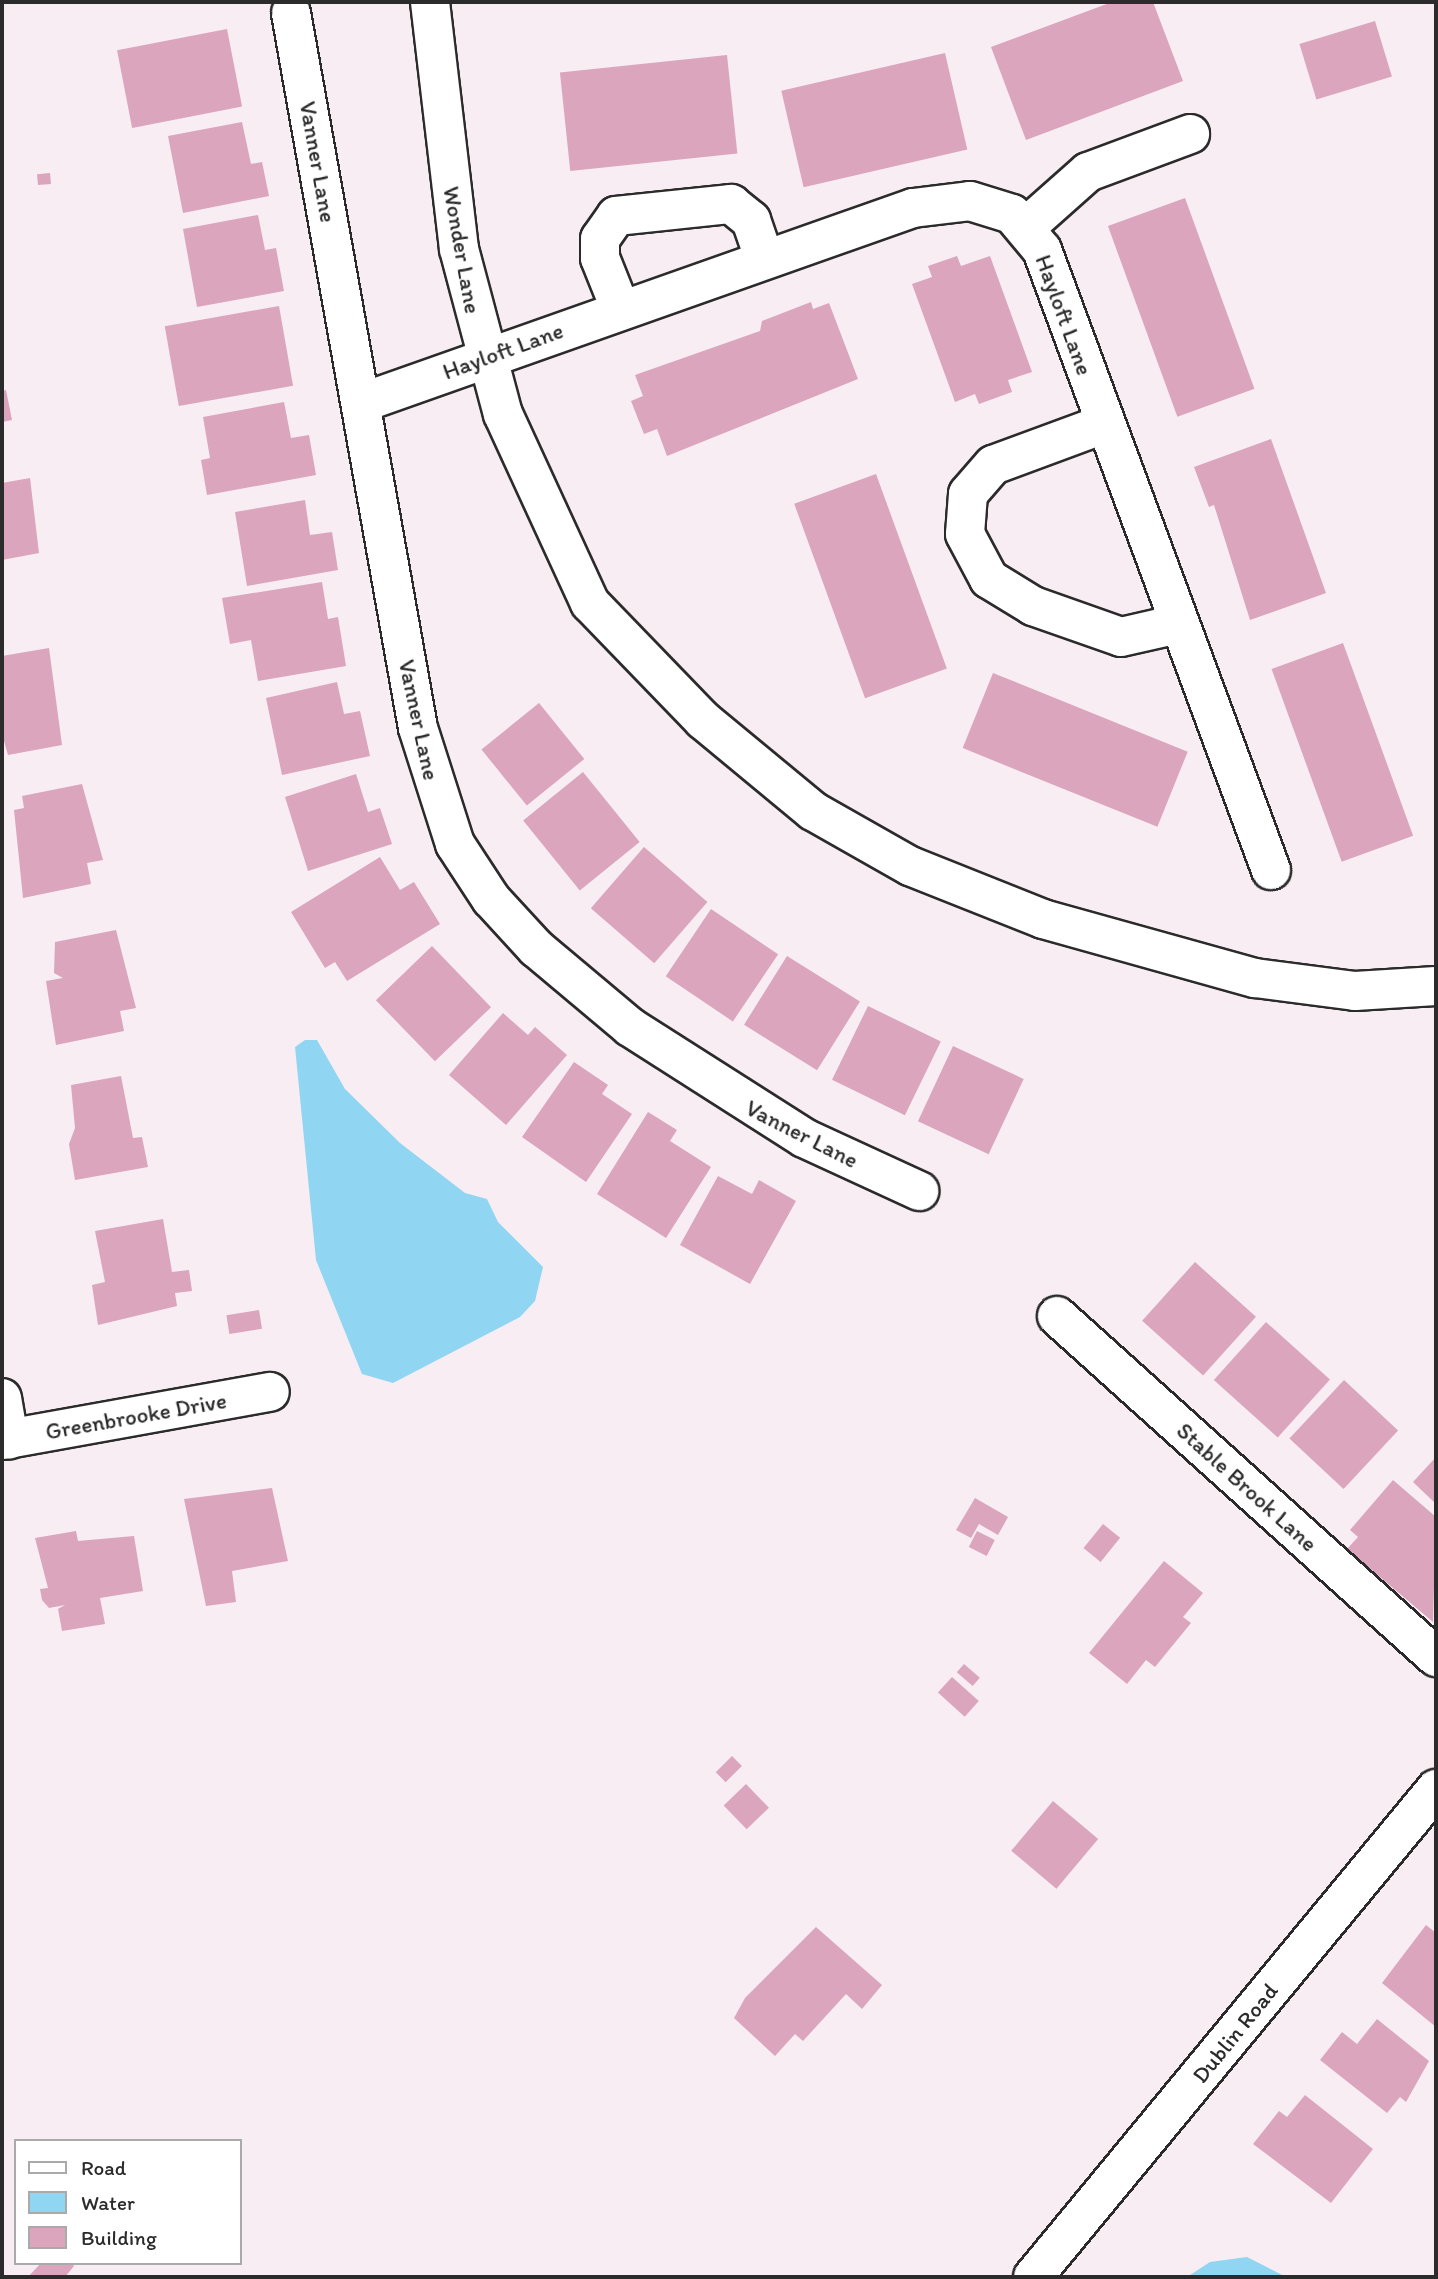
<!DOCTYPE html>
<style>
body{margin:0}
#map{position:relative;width:1438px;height:2279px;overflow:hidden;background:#f8edf2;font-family:Itim,sans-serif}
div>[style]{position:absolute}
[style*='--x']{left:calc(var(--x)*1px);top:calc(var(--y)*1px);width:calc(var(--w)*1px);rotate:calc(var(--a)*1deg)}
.water>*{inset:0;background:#90d6f2}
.building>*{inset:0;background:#daa5bd;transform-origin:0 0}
.roads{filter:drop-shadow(2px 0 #2b2b2b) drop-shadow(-2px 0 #2b2b2b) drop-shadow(0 2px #2b2b2b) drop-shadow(0 -2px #2b2b2b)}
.street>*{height:38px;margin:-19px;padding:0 19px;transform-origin:19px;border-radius:19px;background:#fff}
span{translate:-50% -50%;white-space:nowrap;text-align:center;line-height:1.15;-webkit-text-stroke:5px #fff;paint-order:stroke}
.street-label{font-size:23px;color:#2b2b2b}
.frame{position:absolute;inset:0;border:4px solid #2b2b2b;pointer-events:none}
.legend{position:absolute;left:14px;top:2139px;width:228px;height:126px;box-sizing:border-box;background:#fff;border:2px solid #aaa;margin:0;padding:9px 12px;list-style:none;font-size:21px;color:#2b2b2b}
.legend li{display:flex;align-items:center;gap:14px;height:35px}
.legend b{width:35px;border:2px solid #aaa}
</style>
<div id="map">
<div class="water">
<div style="clip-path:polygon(305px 1040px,317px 1040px,345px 1089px,400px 1143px,465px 1193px,487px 1199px,498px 1222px,543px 1267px,535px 1301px,520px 1317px,393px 1383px,362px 1374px,316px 1260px,295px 1047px)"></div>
<div style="clip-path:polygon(1247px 2257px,1286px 2277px,1187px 2277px,1210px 2262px)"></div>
</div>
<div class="building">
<div style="clip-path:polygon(1112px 2px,1153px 2px,1183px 81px,1026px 140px,991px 47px)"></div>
<div style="left:1375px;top:21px;width:58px;height:79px;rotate:73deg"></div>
<div style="left:227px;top:29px;width:79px;height:112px;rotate:79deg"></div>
<div style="left:945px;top:53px;width:99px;height:168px;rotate:77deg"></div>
<div style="left:727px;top:55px;width:99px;height:168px;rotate:84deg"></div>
<div style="clip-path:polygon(242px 122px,251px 164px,262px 162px,269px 196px,183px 213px,168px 136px)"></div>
<div style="left:50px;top:173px;width:11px;height:13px;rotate:85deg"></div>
<div style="left:1185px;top:198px;width:203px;height:82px;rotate:70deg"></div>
<div style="clip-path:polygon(258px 215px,265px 250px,276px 248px,284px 291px,197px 307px,183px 229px)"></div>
<div style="clip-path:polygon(957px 256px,961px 266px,990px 256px,1032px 372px,1008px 380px,1012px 392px,979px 404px,975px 394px,955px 402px,912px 284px,932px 277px,928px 266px)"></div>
<div style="clip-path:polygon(811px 302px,813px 309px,829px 303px,858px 379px,667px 456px,657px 429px,644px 434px,631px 401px,643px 396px,635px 375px,760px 331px,762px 321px)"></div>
<div style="left:279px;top:306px;width:81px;height:116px;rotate:80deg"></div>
<div style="clip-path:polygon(6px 390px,12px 420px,2px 422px,2px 391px)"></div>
<div style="clip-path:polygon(284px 402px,291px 438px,309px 435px,316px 475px,207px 495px,201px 460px,210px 458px,203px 417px)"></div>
<div style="clip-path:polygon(1271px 439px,1326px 593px,1250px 620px,1214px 505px,1209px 507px,1194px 467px)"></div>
<div style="left:876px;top:474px;width:207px;height:87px;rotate:70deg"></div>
<div style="clip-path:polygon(30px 478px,39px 553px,2px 560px,2px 483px)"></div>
<div style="clip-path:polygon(305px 500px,310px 535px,332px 532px,338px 570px,247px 586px,235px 512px)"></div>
<div style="clip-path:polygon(322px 582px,328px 619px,338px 617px,346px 666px,258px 681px,251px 640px,230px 644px,222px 598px)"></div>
<div style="left:1343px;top:643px;width:205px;height:76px;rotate:70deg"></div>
<div style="clip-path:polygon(49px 648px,62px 745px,8px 755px,2px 734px,2px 656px)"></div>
<div style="left:993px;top:673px;width:210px;height:81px;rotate:22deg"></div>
<div style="clip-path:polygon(337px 682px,344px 714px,360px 711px,370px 756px,282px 775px,266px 698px)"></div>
<div style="left:539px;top:703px;width:72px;height:74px;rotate:51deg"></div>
<div style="left:583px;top:772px;width:90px;height:77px;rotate:51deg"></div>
<div style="clip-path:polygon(356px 774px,368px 812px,380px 808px,392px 844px,308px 871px,285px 797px)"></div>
<div style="clip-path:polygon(82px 784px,103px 860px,87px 863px,91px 884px,23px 898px,14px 810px,24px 808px,22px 796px)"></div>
<div style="left:644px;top:847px;width:84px;height:81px;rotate:41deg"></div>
<div style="clip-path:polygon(380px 857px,400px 890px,414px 882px,440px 924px,347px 981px,335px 962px,325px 968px,291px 912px)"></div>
<div style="left:711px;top:909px;width:81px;height:81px;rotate:34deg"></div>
<div style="clip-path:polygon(116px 930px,136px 1008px,120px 1011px,124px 1031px,56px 1045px,46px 981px,63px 978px,54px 973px,55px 942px)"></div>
<div style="left:432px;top:946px;width:85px;height:78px;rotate:46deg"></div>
<div style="left:787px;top:956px;width:86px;height:81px;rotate:32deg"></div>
<div style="left:868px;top:1006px;width:81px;height:82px;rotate:26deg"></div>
<div style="clip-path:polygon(503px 1013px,528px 1035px,535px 1027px,567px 1055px,506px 1125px,449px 1075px)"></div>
<div style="left:953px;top:1046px;width:78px;height:83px;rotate:25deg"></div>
<div style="clip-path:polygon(574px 1062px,608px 1085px,602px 1094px,632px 1114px,586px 1182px,522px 1137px)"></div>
<div style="clip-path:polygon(121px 1076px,133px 1138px,142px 1137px,148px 1167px,75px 1180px,69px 1144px,75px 1128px,71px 1085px)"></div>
<div style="clip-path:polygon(648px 1112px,677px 1130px,670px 1141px,711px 1167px,666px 1238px,597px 1194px)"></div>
<div style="clip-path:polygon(718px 1176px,752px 1194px,759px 1180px,796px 1201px,750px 1284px,680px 1245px)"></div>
<div style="clip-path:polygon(163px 1219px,172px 1272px,189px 1270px,192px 1291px,175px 1293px,177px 1306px,98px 1325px,92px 1285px,105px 1282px,95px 1231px)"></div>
<div style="left:1195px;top:1262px;width:82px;height:79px;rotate:42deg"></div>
<div style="left:259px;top:1310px;width:19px;height:33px;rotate:81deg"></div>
<div style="left:1266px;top:1322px;width:86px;height:78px;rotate:42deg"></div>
<div style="left:1344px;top:1380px;width:74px;height:80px;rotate:43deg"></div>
<div style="clip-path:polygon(1436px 1457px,1436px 1504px,1413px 1482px)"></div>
<div style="clip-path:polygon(1393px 1480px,1436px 1517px,1433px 1622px,1347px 1549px,1358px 1537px,1350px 1530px)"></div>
<div style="clip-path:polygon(272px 1488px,288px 1561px,232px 1571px,236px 1602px,206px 1606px,184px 1499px)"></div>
<div style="clip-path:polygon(975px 1498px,1008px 1517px,998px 1535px,979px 1524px,971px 1538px,956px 1530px)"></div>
<div style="left:1103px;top:1524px;width:22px;height:31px;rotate:39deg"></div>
<div style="clip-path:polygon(76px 1531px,78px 1541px,134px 1536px,143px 1591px,100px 1598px,105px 1624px,62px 1631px,58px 1609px,65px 1605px,49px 1608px,42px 1600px,40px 1589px,48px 1588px,35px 1538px)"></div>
<div style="left:977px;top:1531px;width:20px;height:18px;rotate:27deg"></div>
<div style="clip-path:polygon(1164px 1561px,1203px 1593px,1183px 1617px,1191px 1623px,1155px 1667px,1146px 1660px,1127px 1684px,1089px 1653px)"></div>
<div style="left:964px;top:1664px;width:21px;height:11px;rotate:41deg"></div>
<div style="left:952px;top:1677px;width:36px;height:21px;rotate:42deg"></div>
<div style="left:732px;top:1756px;width:14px;height:23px;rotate:45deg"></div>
<div style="left:746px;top:1784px;width:33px;height:31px;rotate:46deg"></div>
<div style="left:1053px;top:1801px;width:59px;height:65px;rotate:40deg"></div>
<div style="clip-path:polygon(1426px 1925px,1436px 1933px,1436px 2027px,1382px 1983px)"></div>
<div style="clip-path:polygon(816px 1927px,882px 1985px,862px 2009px,846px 1994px,803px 2041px,795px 2034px,775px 2056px,734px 2018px,745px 1998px)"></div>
<div style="clip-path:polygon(1377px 2019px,1429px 2061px,1406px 2102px,1400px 2097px,1387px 2113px,1320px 2060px,1342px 2032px,1357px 2044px)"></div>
<div style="clip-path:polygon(1305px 2095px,1373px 2149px,1331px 2203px,1253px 2144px,1279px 2111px,1287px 2117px)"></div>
<div style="clip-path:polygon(41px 2263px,71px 2263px,74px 2266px,65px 2277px,28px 2277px)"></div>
</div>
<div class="roads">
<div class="street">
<div style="--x:430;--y:2;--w:249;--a:83.3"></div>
<div style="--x:459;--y:249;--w:171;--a:75.1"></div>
<div style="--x:503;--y:414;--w:208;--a:65.3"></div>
<div style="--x:590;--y:603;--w:163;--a:46"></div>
<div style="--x:703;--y:720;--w:143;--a:39.6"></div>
<div style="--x:813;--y:811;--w:112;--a:29.6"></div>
<div style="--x:910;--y:866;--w:143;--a:21.7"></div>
<div style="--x:1043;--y:919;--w:220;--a:15.6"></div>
<div style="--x:1255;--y:978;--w:101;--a:7.4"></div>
<div style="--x:1355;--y:991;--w:81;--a:-3.5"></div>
<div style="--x:291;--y:13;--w:726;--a:79.93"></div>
<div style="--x:418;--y:728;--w:122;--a:72.3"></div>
<div style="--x:455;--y:844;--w:66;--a:56.8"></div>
<div style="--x:491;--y:899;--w:67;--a:47.4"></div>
<div style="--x:536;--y:948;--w:123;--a:40"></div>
<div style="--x:630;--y:1027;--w:206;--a:32.5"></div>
<div style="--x:804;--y:1138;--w:127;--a:24.7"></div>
<div style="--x:1026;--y:227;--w:83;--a:-41.6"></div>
<div style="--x:1088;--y:172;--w:109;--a:-20.4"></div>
<div style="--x:620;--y:308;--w:54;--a:-111.8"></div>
<div style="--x:600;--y:258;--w:19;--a:-90"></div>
<div style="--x:600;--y:239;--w:28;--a:-55"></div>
<div style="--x:616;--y:216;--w:116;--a:-6"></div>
<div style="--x:731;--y:204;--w:26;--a:39"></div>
<div style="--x:751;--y:220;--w:39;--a:71"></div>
<div style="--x:361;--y:403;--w:585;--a:-19.46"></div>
<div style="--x:913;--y:208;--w:57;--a:-7"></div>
<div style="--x:970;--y:201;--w:44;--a:17.2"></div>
<div style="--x:1012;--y:214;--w:47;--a:50.2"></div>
<div style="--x:1042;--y:250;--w:661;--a:69.73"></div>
<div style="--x:1104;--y:424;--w:118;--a:159.7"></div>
<div style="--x:993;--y:465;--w:38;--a:131"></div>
<div style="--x:968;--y:494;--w:40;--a:94.3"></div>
<div style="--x:965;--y:534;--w:51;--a:61.9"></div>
<div style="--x:989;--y:579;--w:52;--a:31.5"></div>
<div style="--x:1033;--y:606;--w:93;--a:19.4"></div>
<div style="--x:1121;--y:637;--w:58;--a:-12.8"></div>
<div style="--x:1057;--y:1316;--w:510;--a:41.98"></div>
<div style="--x:2;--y:1398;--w:42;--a:80.3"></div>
<div style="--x:2;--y:1440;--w:272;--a:-10.2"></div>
<div style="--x:1033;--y:2277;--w:633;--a:-50.45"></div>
</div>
</div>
<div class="street-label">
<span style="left:318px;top:162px;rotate:80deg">Vanner Lane</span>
<span style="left:462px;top:250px;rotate:80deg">Wonder Lane</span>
<span style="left:1064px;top:315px;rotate:70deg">Hayloft Lane</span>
<span style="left:503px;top:351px;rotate:-20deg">Hayloft Lane</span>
<span style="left:419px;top:720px;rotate:78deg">Vanner Lane</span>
<span style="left:802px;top:1134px;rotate:27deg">Vanner Lane</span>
<span style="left:136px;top:1416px;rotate:-10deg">Greenbrooke Drive</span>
<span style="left:1247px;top:1487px;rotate:42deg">Stable Brook Lane</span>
<span style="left:1235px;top:2033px;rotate:-51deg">Dublin Road</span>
</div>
<div class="frame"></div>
<ul class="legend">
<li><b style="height:9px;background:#fff"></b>Road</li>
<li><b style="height:19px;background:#90d6f2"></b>Water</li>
<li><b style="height:19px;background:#daa5bd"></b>Building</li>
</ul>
</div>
